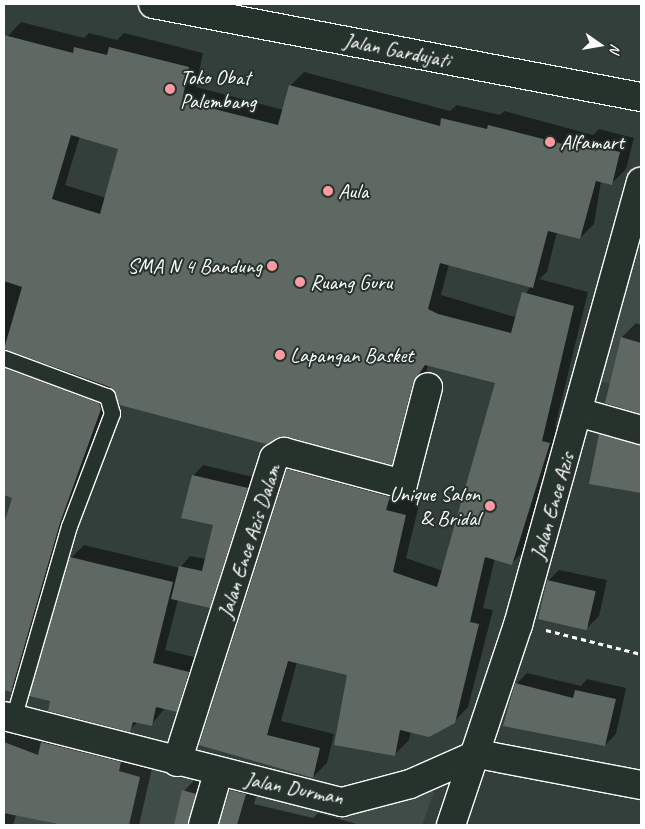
<!DOCTYPE html>
<style>
body{margin:0}
#map{position:relative;width:645px;height:829px;overflow:hidden;background:#333f3a;font-family:Caveat,sans-serif}
div>[style]{position:absolute}
[style*='--x']{left:calc(var(--x)*1px);top:calc(var(--y)*1px);width:calc(var(--w)*1px);rotate:calc(var(--a)*1deg)}
.built>*{inset:0;background:#404c47}
.shadow>*{inset:0;background:#0007}
.building>*{inset:0;background:#5f6964;transform-origin:0 0}
.path>*{height:3px;margin-top:-1.5px;transform-origin:0;background:repeating-linear-gradient(90deg,#fff 0 5px,transparent 0 9px)}
.roads{filter:drop-shadow(1px 0 #fff) drop-shadow(-1px 0 #fff) drop-shadow(0 1px #fff) drop-shadow(0 -1px #fff)}
.lane>*{height:15px;margin:-7.5px;padding:0 7.5px;transform-origin:7.5px;border-radius:7.5px;background:#26332d}
.street>*{height:28px;margin:-14px;padding:0 14px;transform-origin:14px;border-radius:14px;background:#26332d}
.primary>*{height:28px;margin:-14px;padding:0 14px;transform-origin:14px;border-radius:14px;background:#26332d}
.dots>*{width:14px;height:14px;translate:-50% -50%;box-sizing:border-box;border:2px solid #26332d;border-radius:50%}
span{translate:-50% -50%;white-space:nowrap;text-align:center;line-height:1.15;-webkit-text-stroke:4px #26332d;paint-order:stroke}
.street-label{font-size:21px;color:#fff}
.poi-label{font-size:21px;color:#fff}
.left{translate:0 -50%;text-align:left}
.right{translate:-100% -50%;text-align:right}
.frame{position:absolute;inset:0;border:5px solid #fff;pointer-events:none}
.north{position:absolute;left:575px;top:20px;width:50px;height:50px;-webkit-text-stroke:4px #26332d;paint-order:stroke;rotate:103deg;font-size:14px;font-weight:700;line-height:20px;text-align:center;color:#fff}
.north::after{content:'';display:block;margin:auto;width:18px;height:22px;background:#fff;clip-path:polygon(50% 0,100% 100%,50% 72%,0 100%)}
</style>
<div id="map">
<div class="built">
<div style="clip-path:polygon(641px 228px,641px 388px,595px 381px)"></div>
<div style="clip-path:polygon(4px 714px,338px 819px,405px 781px,434px 792px,422px 825px,4px 825px)"></div>
</div>
<div class="shadow">
<div style="clip-path:polygon(evenodd,21px 22px,84px 38px,89px 33px,117px 40px,124px 33px,203px 53px,196px 87px,284px 110px,290px 86px,304px 72px,450px 111px,457px 105px,500px 115px,504px 111px,593px 135px,599px 129px,634px 138px,626px 169px,611px 184px,601px 181px,594px 224px,580px 238px,557px 232px,547px 272px,539px 279px,588px 292px,555px 427px,563px 429px,526px 549px,512px 563px,495px 558px,483px 608px,493px 610px,468px 707px,454px 722px,411px 732px,409px 740px,395px 754px,349px 674px,297px 662px,281px 721px,334px 734px,327px 763px,313px 777px,200px 744px,288px 470px,302px 456px,420px 501px,406px 558px,443px 571px,496px 382px,428px 365px,406px 449px,391px 463px,115px 393px,25px 676px,11px 691px,4px 689px,4px 528px,13px 497px,4px 494px,4px 48px,7px 37px,21px 22px,80px 136px,119px 148px,106px 198px,65px 185px,80px 136px,21px 22px,449px 264px,530px 286px,515px 317px,441px 295px,449px 264px)"></div>
<div style="clip-path:polygon(636px 323px,641px 325px,641px 413px,606px 403px,622px 337px)"></div>
<div style="clip-path:polygon(614px 421px,641px 427px,641px 492px,591px 483px,600px 435px)"></div>
<div style="clip-path:polygon(203px 465px,257px 478px,220px 597px,209px 607px,178px 600px,165px 650px,202px 659px,190px 697px,176px 711px,165px 708px,151px 725px,138px 722px,129px 730px,71px 558px,84px 545px,180px 568px,190px 556px,206px 559px,214px 524px,193px 476px)"></div>
<div style="clip-path:polygon(559px 570px,607px 580px,599px 616px,588px 627px,548px 581px)"></div>
<div style="clip-path:polygon(527px 673px,581px 686px,587px 679px,626px 688px,616px 734px,605px 745px,516px 684px)"></div>
<div style="clip-path:polygon(4px 723px,153px 764px,139px 825px,60px 825px,16px 815px,13px 825px,4px 825px)"></div>
<div style="clip-path:polygon(246px 774px,261px 778px,254px 804px,313px 818px,318px 813px,360px 825px,175px 825px,184px 791px,199px 775px,211px 779px,215px 825px,221px 824px,231px 790px)"></div>
</div>
<div class="building">
<div style="clip-path:polygon(evenodd,4px 35px,73px 53px,74px 47px,107px 55px,109px 47px,189px 67px,182px 101px,278px 125px,289px 85px,440px 126px,441px 118px,487px 129px,488px 125px,582px 149px,583px 143px,620px 152px,612px 185px,596px 181px,580px 239px,548px 231px,533px 288px,440px 263px,428px 309px,438px 314px,511px 333px,522px 292px,574px 306px,542px 441px,550px 443px,512px 565px,485px 557px,470px 622px,479px 624px,455px 723px,429px 737px,400px 730px,395px 756px,334px 745px,347px 675px,288px 661px,267px 735px,320px 748px,313px 778px,199px 745px,287px 469px,390px 497px,386px 510px,406px 515px,393px 572px,437px 587px,495px 383px,425px 365px,413px 383px,392px 465px,288px 437px,266px 444px,120px 405px,110px 387px,4px 349px,22px 287px,4px 281px,4px 35px,71px 135px,118px 149px,100px 214px,52px 199px,71px 135px)"></div>
<div style="clip-path:polygon(621px 337px,641px 343px,641px 414px,605px 403px)"></div>
<div style="clip-path:polygon(4px 368px,99px 403px,101px 409px,60px 523px,11px 692px,4px 690px,4px 524px,12px 498px,4px 495px)"></div>
<div style="clip-path:polygon(599px 434px,641px 445px,641px 493px,589px 484px)"></div>
<div style="clip-path:polygon(192px 475px,248px 488px,210px 608px,171px 599px,179px 566px,202px 571px,213px 525px,181px 518px)"></div>
<div style="clip-path:polygon(70px 557px,173px 582px,153px 663px,189px 672px,177px 712px,156px 707px,152px 726px,133px 722px,130px 732px,48px 711px,50px 701px,29px 696px)"></div>
<div style="left:547px;top:580px;width:50px;height:40px;rotate:13deg"></div>
<div style="clip-path:polygon(515px 683px,573px 698px,575px 690px,616px 699px,605px 746px,503px 726px)"></div>
<div style="clip-path:polygon(4px 742px,38px 755px,41px 742px,121px 762px,119px 771px,140px 777px,129px 825px,62px 825px,4px 813px)"></div>
<div style="clip-path:polygon(182px 790px,196px 794px,188px 825px,174px 825px)"></div>
<div style="clip-path:polygon(230px 790px,246px 794px,237px 825px,219px 825px)"></div>
</div>
<div class="path">
<div style="--x:546;--y:630;--w:98;--a:14.2"></div>
</div>
<div class="roads">
<div class="lane">
<div style="--x:4;--y:358;--w:110;--a:20.3"></div>
<div style="--x:107;--y:396;--w:18;--a:74"></div>
<div style="--x:112;--y:413;--w:121;--a:110.8"></div>
<div style="--x:69;--y:526;--w:201;--a:106.2"></div>
</div>
<div class="street">
<div style="--x:578;--y:412;--w:66;--a:15.9"></div>
<div style="--x:4;--y:716;--w:349;--a:14.3"></div>
<div style="--x:342;--y:802;--w:70;--a:-14.8"></div>
<div style="--x:410;--y:784;--w:74;--a:-23.8"></div>
<div style="--x:478;--y:754;--w:166;--a:10.8"></div>
<div style="--x:177;--y:762;--w:319;--a:-72.3"></div>
<div style="--x:274;--y:458;--w:12;--a:-31"></div>
<div style="--x:284;--y:452;--w:123;--a:15.1"></div>
<div style="--x:403;--y:484;--w:100;--a:-75.5"></div>
<div style="--x:203;--y:825;--w:54;--a:-73.9"></div>
<div style="--x:451;--y:825;--w:211;--a:-71.5"></div>
<div style="--x:518;--y:625;--w:460;--a:-74.5"></div>
</div>
<div class="primary">
<div style="--x:153;--y:4;--w:497;--a:10.8"></div>
</div>
</div>
<div class="dots">
<div style="left:170px;top:89px;background:#ff9aa2"></div>
<div style="left:550px;top:142px;background:#ff9aa2"></div>
<div style="left:328px;top:191px;background:#ff9aa2"></div>
<div style="left:272px;top:266px;background:#ff9aa2"></div>
<div style="left:300px;top:282px;background:#ff9aa2"></div>
<div style="left:280px;top:355px;background:#ff9aa2"></div>
<div style="left:490px;top:506px;background:#ff9aa2"></div>
</div>
<div class="street-label">
<span style="left:397px;top:50px;rotate:11deg">Jalan Gardujati</span>
<span style="left:552px;top:506px;rotate:-74deg">Jalan Ence Azis</span>
<span style="left:249px;top:541px;rotate:-72deg">Jalan Ence Azis Dalam</span>
<span style="left:294px;top:788px;rotate:11deg">Jalan Durman</span>
</div>
<div class="poi-label">
<span class="left" style="left:180px;top:89px">Toko Obat<br>Palembang</span>
<span class="left" style="left:560px;top:142px">Alfamart</span>
<span class="left" style="left:338px;top:191px">Aula</span>
<span class="right" style="left:262px;top:266px">SMA N 4 Bandung</span>
<span class="left" style="left:310px;top:282px">Ruang Guru</span>
<span class="left" style="left:290px;top:355px">Lapangan Basket</span>
<span class="right" style="left:480px;top:506px">Unique Salon<br>&amp; Bridal</span>
</div>
<div class="frame"></div>
<div class="north">N</div>
</div>
